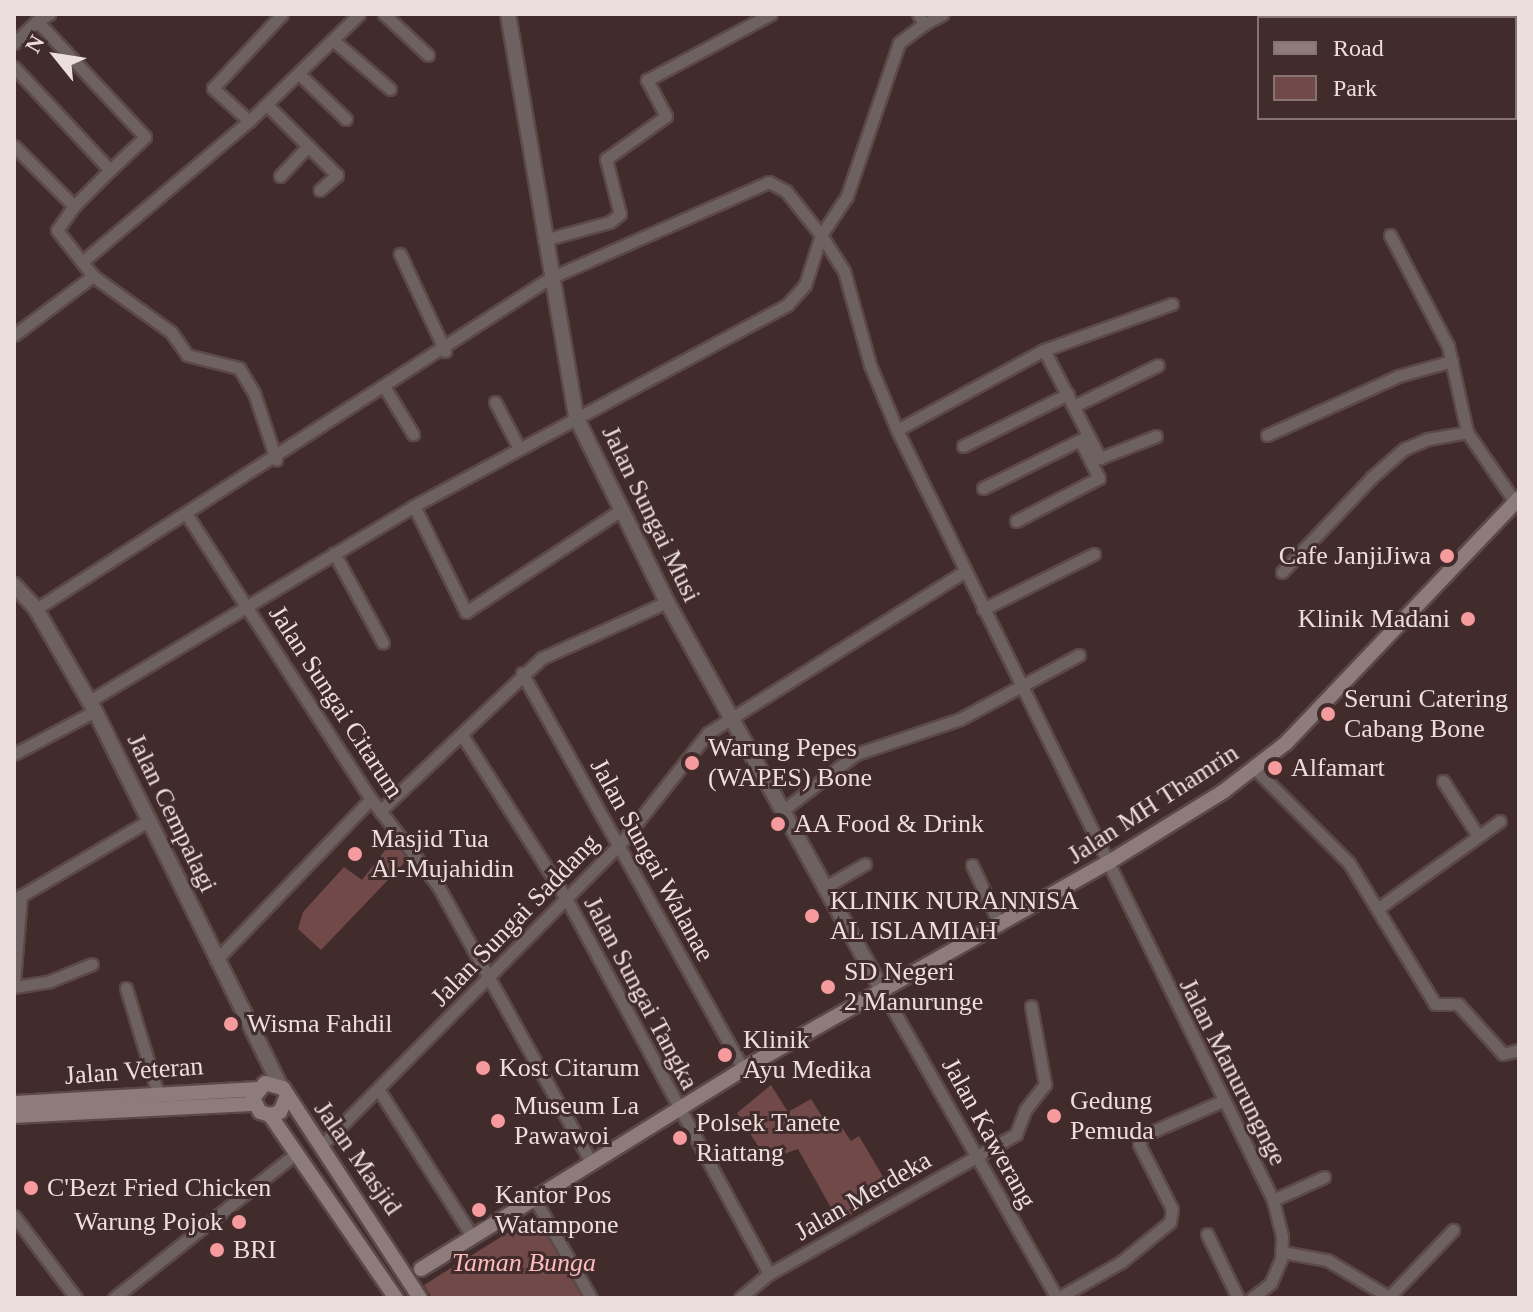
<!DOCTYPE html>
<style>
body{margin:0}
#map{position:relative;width:1533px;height:1312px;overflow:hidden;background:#412b2b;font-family:Georgia,serif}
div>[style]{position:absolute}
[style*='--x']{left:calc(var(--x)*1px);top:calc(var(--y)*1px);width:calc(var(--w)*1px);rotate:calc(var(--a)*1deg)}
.green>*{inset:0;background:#724949}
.roads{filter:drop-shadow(2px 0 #5d4848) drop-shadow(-2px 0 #5d4848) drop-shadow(0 2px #5d4848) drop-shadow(0 -2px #5d4848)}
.minor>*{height:11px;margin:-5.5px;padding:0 5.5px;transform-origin:5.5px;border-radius:5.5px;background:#6d6261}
.tertiary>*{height:14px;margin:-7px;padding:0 7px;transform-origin:7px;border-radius:7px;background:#6d6261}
.secondary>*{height:14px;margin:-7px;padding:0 7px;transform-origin:7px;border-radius:7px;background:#8e7c7c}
.dots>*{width:22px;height:22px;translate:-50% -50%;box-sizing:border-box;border:4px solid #412b2b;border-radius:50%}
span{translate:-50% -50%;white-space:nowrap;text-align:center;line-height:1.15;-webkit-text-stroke:6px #412b2b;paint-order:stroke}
.street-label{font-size:26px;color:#eddede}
.poi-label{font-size:26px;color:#eddede}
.right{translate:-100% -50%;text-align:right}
.left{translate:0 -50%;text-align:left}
.park-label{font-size:26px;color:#fcbcbd;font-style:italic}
.frame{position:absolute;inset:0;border:16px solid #eddede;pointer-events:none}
.legend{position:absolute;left:1257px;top:16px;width:260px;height:104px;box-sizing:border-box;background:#412b2b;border:2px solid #867373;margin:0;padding:10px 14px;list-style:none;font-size:24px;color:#eddede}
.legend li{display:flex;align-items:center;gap:16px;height:40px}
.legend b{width:40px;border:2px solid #867373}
.north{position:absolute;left:16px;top:16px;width:80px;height:80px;-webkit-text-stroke:6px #412b2b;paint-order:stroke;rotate:300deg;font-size:22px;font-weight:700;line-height:32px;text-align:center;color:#eddede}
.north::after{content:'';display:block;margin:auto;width:28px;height:36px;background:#eddede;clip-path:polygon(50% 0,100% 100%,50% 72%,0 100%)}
</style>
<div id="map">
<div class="green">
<div style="clip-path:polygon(393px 840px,408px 859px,321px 950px,298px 929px,303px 912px,344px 867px,362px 880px)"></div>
<div style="clip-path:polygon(771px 1085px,788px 1112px,811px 1099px,830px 1129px,839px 1123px,851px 1141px,859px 1136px,892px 1192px,839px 1222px,798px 1149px,767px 1160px,737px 1113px)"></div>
<div style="clip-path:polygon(536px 1215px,586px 1298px,432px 1298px,424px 1285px)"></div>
</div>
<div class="roads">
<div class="minor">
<div style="--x:384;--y:14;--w:60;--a:43"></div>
<div style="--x:918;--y:14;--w:12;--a:59"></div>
<div style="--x:924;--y:24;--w:31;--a:143"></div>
<div style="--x:899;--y:43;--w:162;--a:108.8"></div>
<div style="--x:847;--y:196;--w:47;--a:123.7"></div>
<div style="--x:821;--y:235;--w:43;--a:57.4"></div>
<div style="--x:844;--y:271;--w:98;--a:74.5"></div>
<div style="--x:870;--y:365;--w:70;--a:67.4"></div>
<div style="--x:897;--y:430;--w:857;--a:63.97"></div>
<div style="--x:1273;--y:1200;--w:37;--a:76"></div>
<div style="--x:1282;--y:1236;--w:23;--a:92"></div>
<div style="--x:1281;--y:1259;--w:26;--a:113"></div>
<div style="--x:1271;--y:1283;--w:24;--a:142"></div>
<div style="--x:37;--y:21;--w:14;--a:-30"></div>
<div style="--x:924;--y:24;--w:21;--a:-28"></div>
<div style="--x:333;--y:40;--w:75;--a:40.7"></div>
<div style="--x:14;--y:43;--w:32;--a:-44"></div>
<div style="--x:37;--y:21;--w:158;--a:47"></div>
<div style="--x:145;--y:137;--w:48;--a:136.7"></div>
<div style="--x:110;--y:170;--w:141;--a:-133"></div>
<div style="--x:299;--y:74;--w:65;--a:43.8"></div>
<div style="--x:267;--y:105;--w:99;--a:45"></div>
<div style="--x:337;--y:175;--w:23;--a:139"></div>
<div style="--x:249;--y:121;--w:49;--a:-137.5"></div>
<div style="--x:213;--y:88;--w:101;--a:-47"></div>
<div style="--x:14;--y:146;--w:85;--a:45"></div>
<div style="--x:74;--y:206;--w:51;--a:-45"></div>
<div style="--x:280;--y:176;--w:41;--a:-47"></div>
<div style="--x:74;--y:206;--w:29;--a:125"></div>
<div style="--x:57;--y:230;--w:41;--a:52"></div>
<div style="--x:1390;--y:235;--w:125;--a:62.4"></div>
<div style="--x:1448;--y:346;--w:88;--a:77.5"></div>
<div style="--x:544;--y:240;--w:68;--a:-15.3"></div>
<div style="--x:610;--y:222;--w:13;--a:-39"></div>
<div style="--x:620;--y:214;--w:57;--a:-104.3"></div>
<div style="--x:606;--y:159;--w:74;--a:-35.6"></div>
<div style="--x:666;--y:116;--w:41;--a:-117.8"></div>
<div style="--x:647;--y:80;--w:140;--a:-28"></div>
<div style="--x:400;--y:254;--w:107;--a:65.1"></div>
<div style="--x:93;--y:276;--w:18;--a:-128"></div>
<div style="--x:82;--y:262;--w:219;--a:-40.2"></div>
<div style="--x:249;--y:121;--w:153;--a:-44.2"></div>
<div style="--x:14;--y:335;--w:99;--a:-36.8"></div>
<div style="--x:93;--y:276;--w:96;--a:35.7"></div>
<div style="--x:171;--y:332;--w:28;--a:55"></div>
<div style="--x:187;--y:355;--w:54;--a:14"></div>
<div style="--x:239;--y:368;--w:29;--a:59"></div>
<div style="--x:254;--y:393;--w:70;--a:71.6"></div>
<div style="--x:1044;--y:350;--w:122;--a:62.6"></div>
<div style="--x:1100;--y:458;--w:60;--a:-21.4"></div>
<div style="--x:385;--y:388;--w:54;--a:58.7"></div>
<div style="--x:495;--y:402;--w:52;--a:62.4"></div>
<div style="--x:1074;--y:406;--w:93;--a:-26"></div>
<div style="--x:897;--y:430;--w:167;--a:-28.6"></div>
<div style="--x:1044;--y:350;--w:136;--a:-19.8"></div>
<div style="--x:1267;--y:435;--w:144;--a:-24.2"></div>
<div style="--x:1398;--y:376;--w:56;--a:-15.5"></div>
<div style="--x:963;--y:446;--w:117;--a:-26.3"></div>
<div style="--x:983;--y:488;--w:113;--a:-26.3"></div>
<div style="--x:414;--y:506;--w:118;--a:63.9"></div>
<div style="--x:466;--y:612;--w:187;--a:-33.4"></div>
<div style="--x:187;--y:515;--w:338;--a:57.1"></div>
<div style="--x:371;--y:799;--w:110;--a:52.4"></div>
<div style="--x:438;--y:886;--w:316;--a:61"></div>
<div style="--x:1016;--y:521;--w:93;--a:-27.4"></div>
<div style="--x:1099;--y:478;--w:42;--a:-116.6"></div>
<div style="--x:334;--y:553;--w:102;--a:61.4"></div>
<div style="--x:1282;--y:572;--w:131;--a:-46.5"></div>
<div style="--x:1372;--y:477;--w:43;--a:-41.2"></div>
<div style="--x:1404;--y:449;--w:26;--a:-23"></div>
<div style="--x:1428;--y:439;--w:40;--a:-10"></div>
<div style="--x:1467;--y:432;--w:85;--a:55.6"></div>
<div style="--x:36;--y:609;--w:611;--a:-32.78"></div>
<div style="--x:550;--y:278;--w:239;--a:-23.7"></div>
<div style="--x:769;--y:182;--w:19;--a:28"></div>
<div style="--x:786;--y:191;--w:56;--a:51.5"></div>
<div style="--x:821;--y:235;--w:52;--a:107.7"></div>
<div style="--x:805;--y:285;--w:27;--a:132"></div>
<div style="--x:787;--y:305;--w:424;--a:151.7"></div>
<div style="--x:414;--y:506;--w:378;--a:149"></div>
<div style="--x:983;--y:609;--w:124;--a:-26.4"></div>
<div style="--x:522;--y:673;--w:453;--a:60.8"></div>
<div style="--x:462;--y:735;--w:193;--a:57.5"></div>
<div style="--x:566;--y:898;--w:427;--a:61.6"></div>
<div style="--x:14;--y:754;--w:92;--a:-28"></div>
<div style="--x:1255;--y:769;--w:133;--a:45"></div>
<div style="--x:1349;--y:863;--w:165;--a:58.6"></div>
<div style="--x:1435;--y:1004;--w:23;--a:0"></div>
<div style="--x:1458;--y:1004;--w:67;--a:48"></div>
<div style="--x:1503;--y:1054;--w:16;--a:-14"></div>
<div style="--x:1443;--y:781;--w:65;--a:57.5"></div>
<div style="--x:380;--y:811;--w:223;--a:-43.4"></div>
<div style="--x:542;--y:658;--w:137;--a:-24.1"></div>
<div style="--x:782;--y:811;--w:93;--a:-37.6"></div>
<div style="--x:856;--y:754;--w:110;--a:-18.6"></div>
<div style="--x:960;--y:719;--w:135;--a:-28.3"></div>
<div style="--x:972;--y:865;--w:66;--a:65"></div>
<div style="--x:825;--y:887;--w:46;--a:-29.9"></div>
<div style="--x:14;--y:900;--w:158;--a:-30.5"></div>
<div style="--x:1377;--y:909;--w:151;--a:-35.6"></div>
<div style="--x:216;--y:960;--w:223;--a:-46.1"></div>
<div style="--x:14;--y:982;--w:87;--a:-85.4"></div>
<div style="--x:14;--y:987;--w:36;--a:-9"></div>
<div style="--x:50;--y:981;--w:45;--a:-22"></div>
<div style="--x:126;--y:988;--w:111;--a:73.2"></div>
<div style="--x:882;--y:990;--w:354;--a:60.4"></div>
<div style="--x:380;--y:1092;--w:171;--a:57.4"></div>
<div style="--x:321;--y:1146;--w:425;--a:-45.3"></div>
<div style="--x:620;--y:844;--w:142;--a:-51.6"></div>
<div style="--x:708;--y:733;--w:302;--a:-32.2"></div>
<div style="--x:534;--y:1198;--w:115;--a:60.3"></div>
<div style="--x:1273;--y:1200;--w:56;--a:-24.3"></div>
<div style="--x:14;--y:1216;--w:103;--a:52.9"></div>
<div style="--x:1207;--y:1234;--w:71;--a:64.2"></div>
<div style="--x:1282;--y:1252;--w:46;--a:10.1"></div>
<div style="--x:1327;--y:1260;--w:72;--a:30.8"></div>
<div style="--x:1389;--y:1297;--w:93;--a:-46.3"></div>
<div style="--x:114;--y:1298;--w:233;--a:-38.5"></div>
<div style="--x:740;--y:1298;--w:38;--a:-40"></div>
<div style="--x:769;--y:1274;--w:284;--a:-29.5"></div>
<div style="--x:1016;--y:1134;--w:26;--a:-69"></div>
<div style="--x:1025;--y:1110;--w:33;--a:-52"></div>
<div style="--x:1045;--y:1084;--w:79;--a:-100.2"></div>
<div style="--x:1058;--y:1298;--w:73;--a:-29.7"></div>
<div style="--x:1121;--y:1262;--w:63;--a:-39.2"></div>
<div style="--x:1170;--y:1222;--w:13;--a:-81"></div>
<div style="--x:1172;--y:1209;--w:73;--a:-116.9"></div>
<div style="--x:1139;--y:1144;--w:9;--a:-69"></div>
<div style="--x:1142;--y:1136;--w:87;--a:-23.6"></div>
</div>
<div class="tertiary">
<div style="--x:508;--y:14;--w:409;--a:80.4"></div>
<div style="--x:576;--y:417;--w:206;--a:63.8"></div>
<div style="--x:667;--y:602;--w:444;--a:61"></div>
<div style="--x:14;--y:585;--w:33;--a:47"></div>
<div style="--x:36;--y:609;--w:118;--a:60"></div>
<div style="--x:95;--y:711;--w:417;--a:63.7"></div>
</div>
<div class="secondary">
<div style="--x:286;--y:1098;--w:15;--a:113"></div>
<div style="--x:280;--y:1112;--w:10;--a:163"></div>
<div style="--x:270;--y:1115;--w:10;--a:-163"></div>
<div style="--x:260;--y:1112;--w:16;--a:-117"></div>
<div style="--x:253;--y:1098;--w:19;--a:-51"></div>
<div style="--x:265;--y:1083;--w:19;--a:16"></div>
<div style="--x:283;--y:1088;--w:251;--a:56.9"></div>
<div style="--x:14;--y:1103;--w:242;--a:-3.3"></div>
<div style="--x:270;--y:1115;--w:222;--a:55.5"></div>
<div style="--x:14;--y:1116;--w:240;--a:-2.9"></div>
<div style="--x:421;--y:1269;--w:379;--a:-31.8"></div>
<div style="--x:743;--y:1069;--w:417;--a:-29.5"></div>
<div style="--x:1106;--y:864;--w:139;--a:-31.7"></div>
<div style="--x:1224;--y:791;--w:78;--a:-37.7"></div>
<div style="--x:1286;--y:743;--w:338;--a:-46.4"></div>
</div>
</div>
<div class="dots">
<div style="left:1447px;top:556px;background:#f59b9d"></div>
<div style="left:1468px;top:619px;background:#f59b9d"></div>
<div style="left:1328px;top:714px;background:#f59b9d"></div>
<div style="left:692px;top:763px;background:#f59b9d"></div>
<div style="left:1275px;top:768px;background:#f59b9d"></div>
<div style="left:778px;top:824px;background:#f59b9d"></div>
<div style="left:355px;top:854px;background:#f59b9d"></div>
<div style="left:812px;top:916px;background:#f59b9d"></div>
<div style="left:828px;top:987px;background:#f59b9d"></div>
<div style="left:231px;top:1024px;background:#f59b9d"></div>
<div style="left:725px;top:1055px;background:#f59b9d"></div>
<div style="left:483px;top:1068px;background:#f59b9d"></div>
<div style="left:1054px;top:1116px;background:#f59b9d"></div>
<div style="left:498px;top:1121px;background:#f59b9d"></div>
<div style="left:680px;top:1138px;background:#f59b9d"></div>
<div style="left:31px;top:1188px;background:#f59b9d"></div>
<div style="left:479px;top:1210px;background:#f59b9d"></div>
<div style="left:239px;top:1222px;background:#f59b9d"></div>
<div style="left:217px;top:1250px;background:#f59b9d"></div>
</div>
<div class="street-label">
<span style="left:651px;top:514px;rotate:64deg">Jalan Sungai Musi</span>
<span style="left:336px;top:702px;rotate:57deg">Jalan Sungai Citarum</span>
<span style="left:1153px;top:804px;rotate:-33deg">Jalan MH Thamrin</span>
<span style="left:172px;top:813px;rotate:64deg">Jalan Cempalagi</span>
<span style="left:652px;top:860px;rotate:61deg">Jalan Sungai Walanae</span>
<span style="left:515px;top:920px;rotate:-46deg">Jalan Sungai Saddang</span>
<span style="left:641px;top:993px;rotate:62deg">Jalan Sungai Tangka</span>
<span style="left:134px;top:1071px;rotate:-4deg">Jalan Veteran</span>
<span style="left:1233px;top:1072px;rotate:63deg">Jalan Manurungnge</span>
<span style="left:989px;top:1133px;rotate:61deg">Jalan Kawerang</span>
<span style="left:358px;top:1158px;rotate:55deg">Jalan Masjid</span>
<span style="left:863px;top:1196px;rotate:-30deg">Jalan Merdeka</span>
</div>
<div class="poi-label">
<span class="right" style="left:1431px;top:556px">Cafe JanjiJiwa</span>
<span class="right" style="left:1450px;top:619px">Klinik Madani</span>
<span class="left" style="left:1344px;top:714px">Seruni Catering<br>Cabang Bone</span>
<span class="left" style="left:708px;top:763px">Warung Pepes<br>(WAPES) Bone</span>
<span class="left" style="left:1291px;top:768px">Alfamart</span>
<span class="left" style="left:794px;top:824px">AA Food &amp; Drink</span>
<span class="left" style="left:371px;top:854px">Masjid Tua<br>Al-Mujahidin</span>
<span class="left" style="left:830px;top:916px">KLINIK NURANNISA<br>AL ISLAMIAH</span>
<span class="left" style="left:844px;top:987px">SD Negeri<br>2 Manurunge</span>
<span class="left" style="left:247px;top:1024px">Wisma Fahdil</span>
<span class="left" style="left:743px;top:1055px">Klinik<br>Ayu Medika</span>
<span class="left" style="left:499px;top:1068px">Kost Citarum</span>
<span class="left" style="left:1070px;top:1116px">Gedung<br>Pemuda</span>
<span class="left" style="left:514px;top:1121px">Museum La<br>Pawawoi</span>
<span class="left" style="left:696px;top:1138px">Polsek Tanete<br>Riattang</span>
<span class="left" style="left:47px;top:1188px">C'Bezt Fried Chicken</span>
<span class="left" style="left:495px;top:1210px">Kantor Pos<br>Watampone</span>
<span class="right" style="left:223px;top:1222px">Warung Pojok</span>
<span class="left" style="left:233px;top:1250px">BRI</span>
</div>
<div class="park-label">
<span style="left:524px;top:1263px">Taman Bunga</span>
</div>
<div class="frame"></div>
<ul class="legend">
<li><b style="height:10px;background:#8e7c7c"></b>Road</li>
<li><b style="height:22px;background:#724949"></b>Park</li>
</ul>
<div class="north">N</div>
</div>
